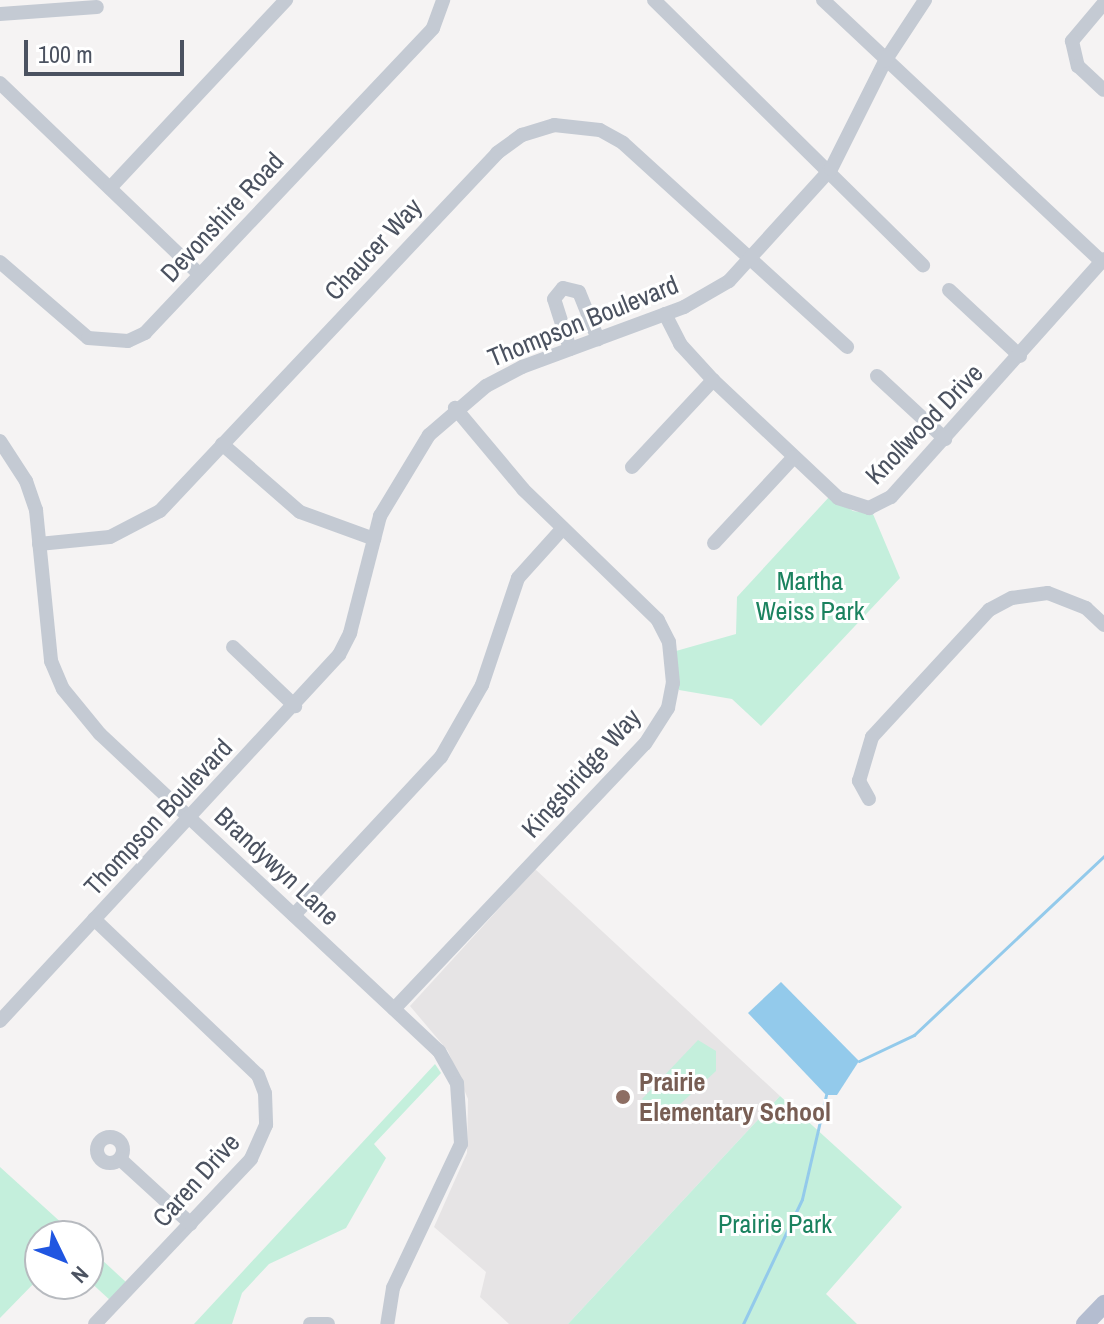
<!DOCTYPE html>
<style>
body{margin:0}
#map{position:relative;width:1104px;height:1324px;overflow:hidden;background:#f5f3f3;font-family:"Archivo Narrow",sans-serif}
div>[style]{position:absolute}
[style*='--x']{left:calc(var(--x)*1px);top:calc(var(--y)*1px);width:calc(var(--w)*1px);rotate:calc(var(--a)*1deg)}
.education>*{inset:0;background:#e6e4e5}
.green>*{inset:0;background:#c4efdc}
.water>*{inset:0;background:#93caeb}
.stream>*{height:3px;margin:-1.5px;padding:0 1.5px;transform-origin:1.5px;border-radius:1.5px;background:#93caeb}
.minor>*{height:14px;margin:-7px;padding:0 7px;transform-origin:7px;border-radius:7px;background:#c4cad3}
.minor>.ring{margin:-7px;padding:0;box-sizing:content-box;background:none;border:14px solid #c4cad3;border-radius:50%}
.major>*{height:18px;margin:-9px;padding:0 9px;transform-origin:9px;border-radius:9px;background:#b4bdd0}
.dots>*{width:22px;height:22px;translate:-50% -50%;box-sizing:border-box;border:4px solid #fff;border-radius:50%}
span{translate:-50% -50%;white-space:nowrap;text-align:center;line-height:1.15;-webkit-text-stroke:6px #fff;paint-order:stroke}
.street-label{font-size:26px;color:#4b5260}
.park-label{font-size:26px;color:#1b825f}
.education-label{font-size:26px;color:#785e54;font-weight:700}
.left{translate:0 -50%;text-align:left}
.north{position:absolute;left:24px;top:1220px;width:80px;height:80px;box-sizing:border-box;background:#fff;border:2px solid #b7babf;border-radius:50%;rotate:133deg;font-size:22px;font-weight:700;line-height:32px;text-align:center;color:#4b5260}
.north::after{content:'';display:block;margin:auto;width:28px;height:36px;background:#2056e1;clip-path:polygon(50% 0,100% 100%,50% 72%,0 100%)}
.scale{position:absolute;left:24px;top:40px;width:160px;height:36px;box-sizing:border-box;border:4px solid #4b5260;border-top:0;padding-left:10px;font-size:24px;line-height:28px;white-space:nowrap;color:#4b5260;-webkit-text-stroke:6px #fff;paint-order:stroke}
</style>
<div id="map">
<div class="education">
<div style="clip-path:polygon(535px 869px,780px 1096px,568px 1324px,509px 1324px,480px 1297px,486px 1272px,434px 1227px,467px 1153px,468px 1099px,448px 1051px,410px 1006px)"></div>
</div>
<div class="green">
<div style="clip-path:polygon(830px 496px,853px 511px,873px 514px,900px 578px,761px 726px,732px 699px,679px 690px,676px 651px,736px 634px,737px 597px)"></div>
<div style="clip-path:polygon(698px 1040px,716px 1051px,716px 1071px,664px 1119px,642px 1099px)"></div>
<div style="clip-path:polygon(435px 1064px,441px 1073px,374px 1144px,386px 1158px,346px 1228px,269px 1264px,242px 1293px,232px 1324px,194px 1324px)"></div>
<div style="clip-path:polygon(780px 1096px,902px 1207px,826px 1294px,857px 1324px,568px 1324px)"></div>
<div style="clip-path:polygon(0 1167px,76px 1236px,40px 1236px,40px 1277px,0 1318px)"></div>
<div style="clip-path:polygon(88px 1247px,127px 1283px,111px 1301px,88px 1280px)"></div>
</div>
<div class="water">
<div style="clip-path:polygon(781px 982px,859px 1061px,837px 1095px,826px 1095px,748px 1013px)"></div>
</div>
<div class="stream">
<div style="--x:859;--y:1061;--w:61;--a:-25.3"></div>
<div style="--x:914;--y:1035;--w:261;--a:-43.3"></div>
<div style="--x:743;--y:1324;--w:138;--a:-64.7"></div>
<div style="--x:802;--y:1199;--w:107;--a:-77"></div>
</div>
<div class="minor">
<div style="--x:654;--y:0;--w:378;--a:44.6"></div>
<div style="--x:823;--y:0;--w:383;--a:43.2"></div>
<div style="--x:1104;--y:3;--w:50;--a:130.1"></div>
<div style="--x:1072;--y:41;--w:26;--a:77"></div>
<div style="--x:1078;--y:66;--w:35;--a:43"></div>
<div style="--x:0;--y:14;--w:97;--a:-4.1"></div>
<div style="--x:0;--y:83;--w:277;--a:43.8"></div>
<div style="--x:110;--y:188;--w:258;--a:-46.9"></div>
<div style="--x:0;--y:262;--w:116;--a:40.8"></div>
<div style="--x:88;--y:338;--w:40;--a:4.3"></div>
<div style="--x:128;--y:341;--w:19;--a:-25"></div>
<div style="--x:145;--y:333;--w:419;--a:-46.6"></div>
<div style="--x:433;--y:28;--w:30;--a:-70"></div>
<div style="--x:949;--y:290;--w:97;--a:42.9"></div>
<div style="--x:665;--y:314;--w:34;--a:63"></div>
<div style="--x:680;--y:344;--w:49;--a:47.5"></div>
<div style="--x:713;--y:380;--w:172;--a:43.3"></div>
<div style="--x:838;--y:498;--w:33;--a:18"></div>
<div style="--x:869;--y:508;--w:25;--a:-27"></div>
<div style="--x:891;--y:497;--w:319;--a:-48.2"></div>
<div style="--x:570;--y:349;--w:52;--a:-107.7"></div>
<div style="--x:554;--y:299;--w:14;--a:-51"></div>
<div style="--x:563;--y:288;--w:16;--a:14"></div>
<div style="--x:579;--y:292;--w:51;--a:68"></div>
<div style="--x:877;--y:376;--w:93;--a:42.8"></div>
<div style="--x:0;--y:441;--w:48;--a:57"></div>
<div style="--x:26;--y:481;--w:31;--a:71"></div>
<div style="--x:36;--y:510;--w:152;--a:84.3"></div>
<div style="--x:51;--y:661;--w:30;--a:67"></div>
<div style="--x:63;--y:689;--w:58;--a:50.6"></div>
<div style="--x:100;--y:734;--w:464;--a:43.1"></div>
<div style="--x:439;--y:1051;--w:37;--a:61"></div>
<div style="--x:457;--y:1083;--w:61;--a:86.2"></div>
<div style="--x:461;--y:1144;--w:159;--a:115.3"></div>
<div style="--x:393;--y:1288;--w:36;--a:99"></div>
<div style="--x:222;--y:444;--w:103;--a:41.1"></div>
<div style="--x:300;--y:512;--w:79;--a:20"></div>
<div style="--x:632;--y:467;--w:119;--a:-47"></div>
<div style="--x:714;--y:543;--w:117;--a:-47.1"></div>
<div style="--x:39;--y:544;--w:71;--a:-5.6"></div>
<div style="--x:110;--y:537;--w:56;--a:-27.5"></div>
<div style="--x:160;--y:511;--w:492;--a:-46.7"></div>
<div style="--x:497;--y:153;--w:31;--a:-36"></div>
<div style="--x:522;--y:135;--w:34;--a:-17"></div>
<div style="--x:554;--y:125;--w:46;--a:6.2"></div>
<div style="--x:600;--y:130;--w:26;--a:29"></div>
<div style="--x:623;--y:143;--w:303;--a:42.3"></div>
<div style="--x:233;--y:647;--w:86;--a:43.6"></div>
<div style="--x:869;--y:799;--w:21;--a:-119"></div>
<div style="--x:859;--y:781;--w:46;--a:-73.5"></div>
<div style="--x:872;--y:737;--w:173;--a:-47.3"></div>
<div style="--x:989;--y:610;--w:26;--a:-28"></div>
<div style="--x:1012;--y:598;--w:36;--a:-8"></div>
<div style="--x:1048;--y:593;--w:41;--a:21.5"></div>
<div style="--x:1086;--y:608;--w:25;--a:43"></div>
<div style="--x:294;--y:915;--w:216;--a:-47.1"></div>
<div style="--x:441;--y:757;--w:83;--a:-60.3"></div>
<div style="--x:482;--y:685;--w:113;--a:-71.4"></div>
<div style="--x:518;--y:578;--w:67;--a:-48"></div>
<div style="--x:94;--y:919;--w:226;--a:43.6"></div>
<div style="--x:258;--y:1075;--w:19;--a:69"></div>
<div style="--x:265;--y:1093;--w:32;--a:88"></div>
<div style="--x:266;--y:1125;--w:37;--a:114"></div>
<div style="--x:251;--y:1159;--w:227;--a:133.4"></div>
<div style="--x:394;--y:1009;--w:365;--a:-46.6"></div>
<div style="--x:645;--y:744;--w:43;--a:-57.4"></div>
<div style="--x:668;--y:708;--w:25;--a:-79"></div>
<div style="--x:673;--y:683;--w:41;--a:-95.6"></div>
<div style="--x:669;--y:642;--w:25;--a:-117"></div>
<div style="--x:658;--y:620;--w:188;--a:-135.9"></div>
<div style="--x:523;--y:489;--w:106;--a:-130"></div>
<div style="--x:0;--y:1021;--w:499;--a:-47.2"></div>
<div style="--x:339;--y:655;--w:25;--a:-63"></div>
<div style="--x:350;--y:633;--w:121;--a:-75.6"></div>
<div style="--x:380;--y:516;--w:95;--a:-58.8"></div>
<div style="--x:429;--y:435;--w:75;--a:-40.7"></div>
<div style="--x:486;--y:386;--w:41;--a:-27.8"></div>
<div style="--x:522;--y:367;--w:173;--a:-20.3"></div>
<div style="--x:684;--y:307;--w:52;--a:-30"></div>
<div style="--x:729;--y:281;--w:151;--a:-47.7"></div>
<div style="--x:831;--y:169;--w:121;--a:-63.4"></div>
<div style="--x:885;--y:61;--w:73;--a:-56.7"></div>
<div class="ring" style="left:97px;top:1137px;width:12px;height:12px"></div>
<div style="--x:120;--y:1159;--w:96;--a:42.5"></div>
<div style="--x:310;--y:1324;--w:18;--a:0"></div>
</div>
<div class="major">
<div style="--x:1085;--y:1324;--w:28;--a:-46"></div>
</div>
<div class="dots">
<div style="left:623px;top:1097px;background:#8d6e63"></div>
</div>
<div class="street-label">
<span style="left:222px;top:217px;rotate:-47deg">Devonshire Road</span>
<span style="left:373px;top:249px;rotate:-47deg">Chaucer Way</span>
<span style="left:583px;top:321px;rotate:-22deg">Thompson Boulevard</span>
<span style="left:924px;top:424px;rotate:-46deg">Knollwood Drive</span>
<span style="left:581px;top:773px;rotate:-48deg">Kingsbridge Way</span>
<span style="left:158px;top:817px;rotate:-47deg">Thompson Boulevard</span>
<span style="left:277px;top:866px;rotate:43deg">Brandywyn Lane</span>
<span style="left:196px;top:1180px;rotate:-48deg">Caren Drive</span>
</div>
<div class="park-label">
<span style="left:810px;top:596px">Martha<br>Weiss Park</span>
<span style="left:775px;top:1224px">Prairie Park</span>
</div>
<div class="education-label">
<span class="left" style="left:639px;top:1097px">Prairie<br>Elementary School</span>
</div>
<div class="north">N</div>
<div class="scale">100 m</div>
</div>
